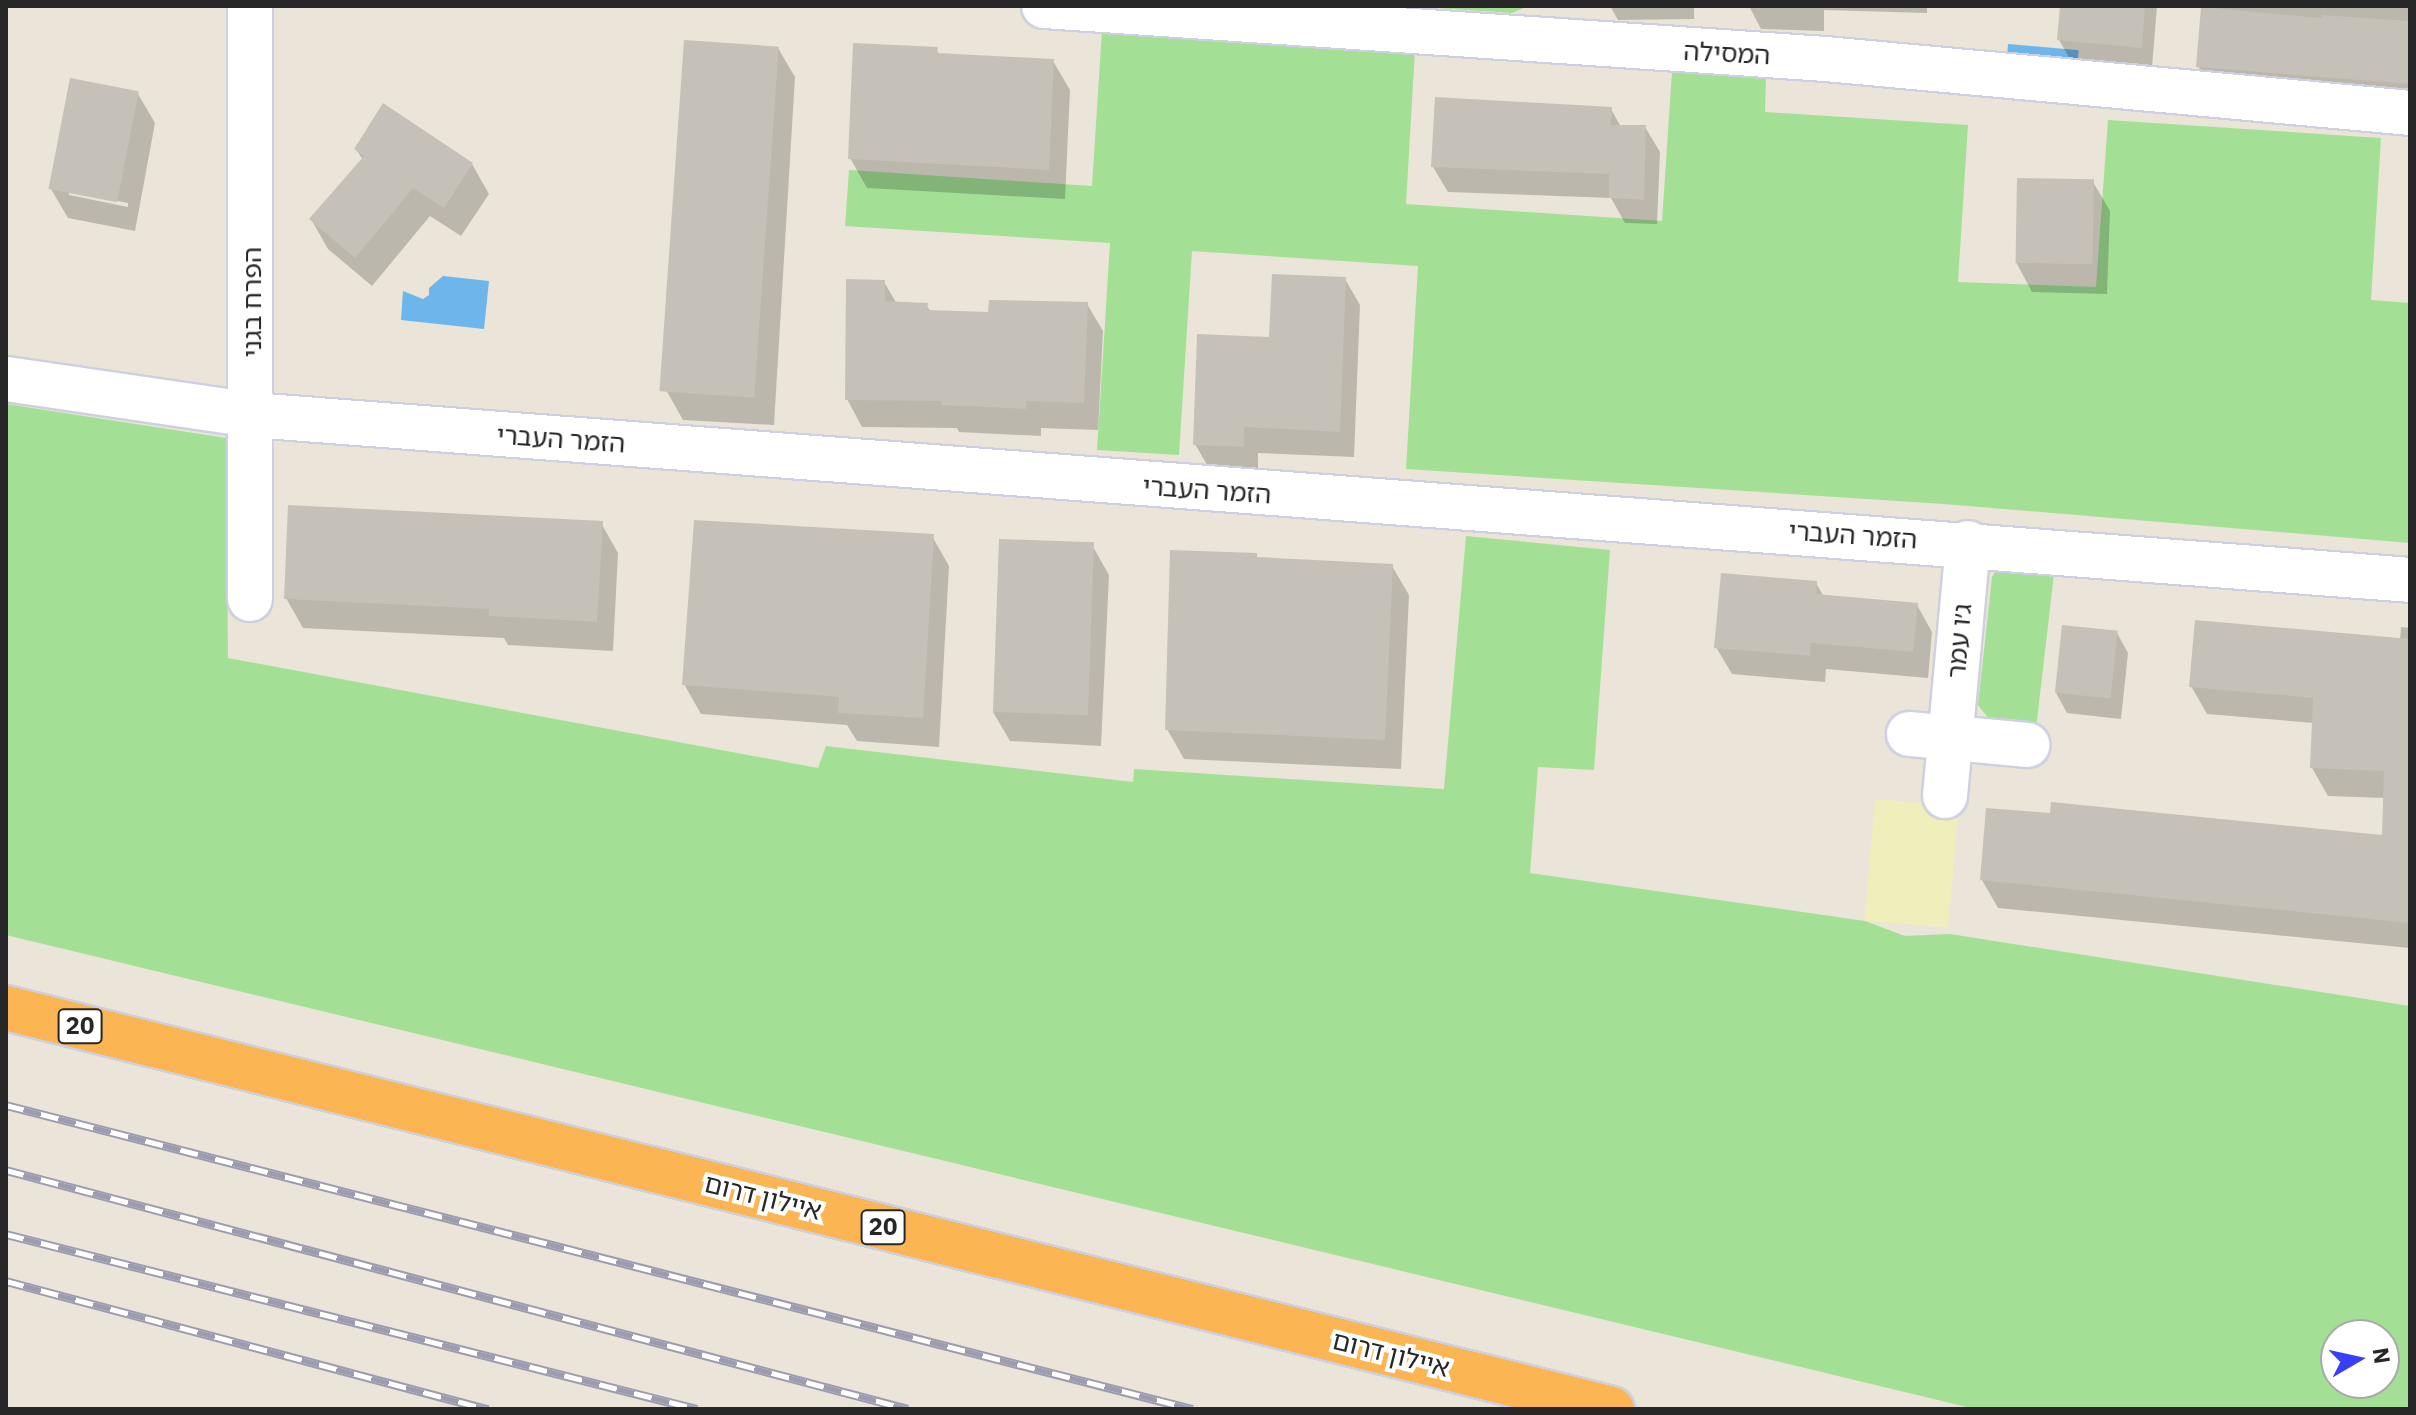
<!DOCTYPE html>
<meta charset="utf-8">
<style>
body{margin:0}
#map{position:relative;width:2416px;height:1415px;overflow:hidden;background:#eae5d8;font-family:"IBM Plex Sans","Noto Sans Hebrew",sans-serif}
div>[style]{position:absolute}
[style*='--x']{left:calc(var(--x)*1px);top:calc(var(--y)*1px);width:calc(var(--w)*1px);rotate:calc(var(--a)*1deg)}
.green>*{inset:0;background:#a3e095}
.sand>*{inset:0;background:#efefbb;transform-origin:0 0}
.water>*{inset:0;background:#6cb6eb;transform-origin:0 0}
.shadow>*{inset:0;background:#0003}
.building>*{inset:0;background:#c5c1b8;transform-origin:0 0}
.roads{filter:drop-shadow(2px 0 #cecfe0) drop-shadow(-2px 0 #cecfe0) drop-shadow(0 2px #cecfe0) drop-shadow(0 -2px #cecfe0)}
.minor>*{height:44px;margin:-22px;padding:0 22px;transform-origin:22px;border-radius:22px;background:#fff}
.highway>*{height:44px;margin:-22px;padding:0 22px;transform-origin:22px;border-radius:22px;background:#fbb553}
.rail>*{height:9px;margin-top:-4.5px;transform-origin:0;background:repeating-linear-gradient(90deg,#fff 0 18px,#9c9cb1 0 36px);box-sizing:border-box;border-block:2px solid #9c9cb1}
span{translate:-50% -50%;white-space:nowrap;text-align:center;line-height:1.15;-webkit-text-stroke:8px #fff;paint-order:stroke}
.shield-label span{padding:2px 6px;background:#fff;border:2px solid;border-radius:6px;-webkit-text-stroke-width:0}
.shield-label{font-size:24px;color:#272727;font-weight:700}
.street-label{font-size:26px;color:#272727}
.frame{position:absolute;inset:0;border:8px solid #272727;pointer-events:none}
.north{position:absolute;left:2320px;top:1319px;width:80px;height:80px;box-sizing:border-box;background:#fff;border:2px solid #a9a9a9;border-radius:50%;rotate:81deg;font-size:22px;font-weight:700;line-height:32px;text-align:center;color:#272727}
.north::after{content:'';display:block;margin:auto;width:28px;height:36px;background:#393ff6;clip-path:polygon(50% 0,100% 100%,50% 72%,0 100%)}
</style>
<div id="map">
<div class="green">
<div style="clip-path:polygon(1407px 6px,1528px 6px,1512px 13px)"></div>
<div style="clip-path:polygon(1102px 30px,1415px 50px,1406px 204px,1662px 221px,1672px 72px,1766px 77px,1765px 112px,1968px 125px,1958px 282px,2096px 287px,2108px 120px,2381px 138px,2371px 300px,2410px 303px,2410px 543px,1944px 504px,1406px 469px,1418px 266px,1192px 251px,1179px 455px,1097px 450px,1110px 243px,845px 226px,849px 170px,1092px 186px)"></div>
<div style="clip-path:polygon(evenodd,6px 404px,226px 438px,228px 658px,818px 768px,826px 746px,1133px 782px,1134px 769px,1444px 789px,1466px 536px,1610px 550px,1594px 770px,1538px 767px,1530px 873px,1865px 921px,1905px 936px,1950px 934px,2410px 1006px,2410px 1409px,1975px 1409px,6px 935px,6px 404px,2384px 1335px,2384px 1383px,2336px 1383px,2336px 1335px,2384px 1335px)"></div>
<div style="clip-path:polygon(2055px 565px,2036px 729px,1994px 725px,1978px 705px,1992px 577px,1998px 567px)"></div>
</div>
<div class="sand">
<div style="left:1875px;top:799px;width:84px;height:122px;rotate:5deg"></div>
</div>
<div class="water">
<div style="left:2008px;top:44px;width:71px;height:16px;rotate:5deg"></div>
<div style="clip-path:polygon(443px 276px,489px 281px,484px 329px,401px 320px,403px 291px,423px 299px,429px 295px,429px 288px)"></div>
</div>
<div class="shadow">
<div style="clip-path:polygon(1610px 6px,1694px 6px,1694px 19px,1618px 20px)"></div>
<div style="clip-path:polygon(1749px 6px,1927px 6px,1927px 13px,1824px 10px,1824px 31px,1761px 29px)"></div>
<div style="clip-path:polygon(2062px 6px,2157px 6px,2152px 67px,2070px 59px,2059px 40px)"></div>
<div style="clip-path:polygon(2203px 6px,2410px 6px,2410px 103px,2210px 86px,2198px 66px)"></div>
<div style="clip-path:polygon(778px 48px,795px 77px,774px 425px,683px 420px,666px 390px)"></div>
<div style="clip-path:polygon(936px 49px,940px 56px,1053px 61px,1070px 90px,1065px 199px,867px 188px,850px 158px)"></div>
<div style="clip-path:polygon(evenodd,138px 94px,155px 123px,135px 231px,68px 218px,51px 189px,138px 94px,69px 191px,128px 203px,128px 207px,69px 195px,69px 191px)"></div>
<div style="clip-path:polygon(1611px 109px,1621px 127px,1645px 127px,1660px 152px,1657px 224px,1625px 223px,1611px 198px,1448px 192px,1433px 167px)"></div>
<div style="clip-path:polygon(356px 149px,472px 164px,489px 194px,461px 236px,430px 216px,372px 286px,328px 249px,311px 219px,363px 160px)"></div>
<div style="clip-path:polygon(2093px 182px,2110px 211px,2107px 294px,2032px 292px,2016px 262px)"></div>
<div style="clip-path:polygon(1345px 279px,1360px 305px,1354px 457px,1258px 453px,1258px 473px,1210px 470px,1195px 444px,1271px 339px)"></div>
<div style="clip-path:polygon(884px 282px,897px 304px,926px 305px,931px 312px,990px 314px,1087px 304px,1103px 331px,1098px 430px,1041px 428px,1041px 436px,959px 432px,957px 428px,862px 427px,847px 399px)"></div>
<div style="clip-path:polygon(601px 523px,618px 553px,613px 651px,508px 645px,504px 638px,303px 628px,286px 598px)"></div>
<div style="clip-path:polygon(932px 536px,949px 566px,939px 747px,857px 741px,847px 725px,701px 714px,684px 684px)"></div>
<div style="clip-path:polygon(1092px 545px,1109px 575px,1101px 746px,1010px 741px,993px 712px)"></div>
<div style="clip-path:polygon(1258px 559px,1392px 566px,1409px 595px,1401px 769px,1184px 759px,1167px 729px)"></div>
<div style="clip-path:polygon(1816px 583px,1824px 597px,1917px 605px,1932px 632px,1928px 678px,1826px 669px,1825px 682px,1732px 674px,1716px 647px)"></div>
<div style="clip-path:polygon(2401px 627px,2410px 628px,2410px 948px,1998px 908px,1982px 880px,2384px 837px,2385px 798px,2328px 796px,2312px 768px,2314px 723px,2207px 714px,2191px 686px,2400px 640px)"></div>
<div style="clip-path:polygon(2117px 633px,2128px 653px,2121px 719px,2067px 713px,2056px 693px)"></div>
</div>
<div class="building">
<div style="clip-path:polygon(2060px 6px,2145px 6px,2142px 48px,2057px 40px)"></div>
<div style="clip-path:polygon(2201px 7px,2322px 18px,2322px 15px,2410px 21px,2410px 84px,2196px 67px)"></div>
<div style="left:684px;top:40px;width:95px;height:352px;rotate:4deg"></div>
<div style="clip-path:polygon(853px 43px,938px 47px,937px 53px,1054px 59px,1049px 170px,848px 159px)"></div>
<div style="left:70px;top:78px;width:70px;height:113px;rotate:11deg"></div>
<div style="clip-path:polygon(1435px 97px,1612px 107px,1611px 125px,1646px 125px,1644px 200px,1609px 198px,1609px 174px,1431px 167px)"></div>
<div style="clip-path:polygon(383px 103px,473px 163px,444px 208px,413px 188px,355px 258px,309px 219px,364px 156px,354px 149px)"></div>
<div style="left:2017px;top:178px;width:77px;height:85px;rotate:1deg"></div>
<div style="clip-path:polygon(1272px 274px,1346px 277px,1340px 432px,1244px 427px,1244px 447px,1193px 445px,1197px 334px,1269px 337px)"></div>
<div style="clip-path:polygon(846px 279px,885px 280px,885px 301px,928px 303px,927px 310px,988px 312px,989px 300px,1088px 302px,1084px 403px,1026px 401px,1026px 409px,941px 405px,942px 401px,845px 400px)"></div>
<div style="clip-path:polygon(288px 505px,603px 521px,597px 622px,489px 616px,489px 609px,284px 599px)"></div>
<div style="clip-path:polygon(694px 520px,934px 534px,923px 718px,838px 713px,839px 697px,682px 685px)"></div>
<div style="left:999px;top:539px;width:95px;height:173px;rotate:2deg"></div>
<div style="clip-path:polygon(1170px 550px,1257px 553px,1257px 557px,1393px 564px,1385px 740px,1165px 730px)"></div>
<div style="clip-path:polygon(1721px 573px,1817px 581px,1816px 594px,1918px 603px,1913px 652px,1811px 643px,1810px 656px,1714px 648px)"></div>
<div style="clip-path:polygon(2195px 620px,2410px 639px,2410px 923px,1980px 880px,1986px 808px,2050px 813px,2051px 802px,2382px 835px,2384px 771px,2310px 768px,2313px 698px,2189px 687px)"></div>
<div style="left:2062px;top:625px;width:56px;height:68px;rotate:6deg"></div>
</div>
<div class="roads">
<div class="minor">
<div style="--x:1044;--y:6;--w:784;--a:3.88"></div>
<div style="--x:1826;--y:59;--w:586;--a:5.28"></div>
<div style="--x:6;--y:379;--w:249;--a:8.3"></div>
<div style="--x:252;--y:415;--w:2164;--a:4.37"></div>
<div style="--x:250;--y:599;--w:593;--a:-90"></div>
<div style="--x:1909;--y:734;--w:119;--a:5.3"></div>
<div style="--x:1945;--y:796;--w:254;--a:-84.8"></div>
</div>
<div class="highway">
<div style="--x:6;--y:1008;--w:1655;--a:14.02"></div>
</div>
</div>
<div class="rail">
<div style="--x:6;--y:1105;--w:1225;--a:14.37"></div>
<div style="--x:6;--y:1170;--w:933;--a:14.84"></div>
<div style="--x:6;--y:1234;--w:713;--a:14.21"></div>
<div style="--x:6;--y:1281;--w:499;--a:14.9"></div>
</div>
<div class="shield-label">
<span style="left:80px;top:1026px">20</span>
<span style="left:883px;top:1227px">20</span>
</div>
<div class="street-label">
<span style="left:1727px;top:53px;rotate:3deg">המסילה</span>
<span style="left:252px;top:302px;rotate:-90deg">הפרח בגני</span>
<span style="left:561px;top:439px;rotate:4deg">הזמר העברי</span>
<span style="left:1207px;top:490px;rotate:4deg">הזמר העברי</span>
<span style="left:1853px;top:535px;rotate:4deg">הזמר העברי</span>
<span style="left:1959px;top:641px;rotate:-85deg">ג׳ו עמר</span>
<span style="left:763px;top:1197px;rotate:14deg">איילון דרום</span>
<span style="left:1391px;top:1354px;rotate:14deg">איילון דרום</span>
</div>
<div class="frame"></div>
<div class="north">N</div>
</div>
